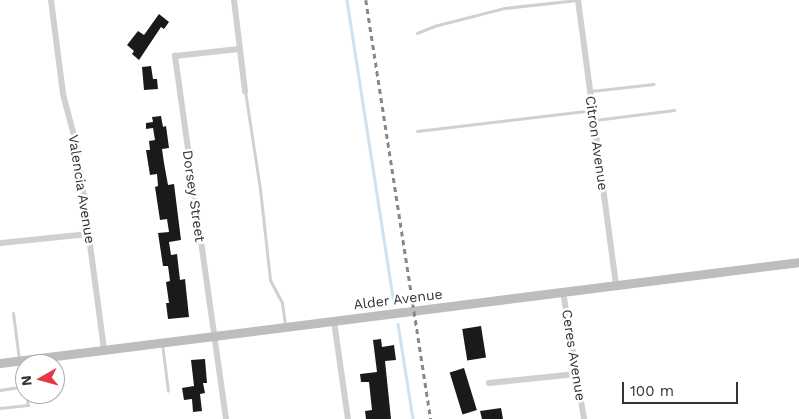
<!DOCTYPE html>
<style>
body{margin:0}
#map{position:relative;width:799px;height:419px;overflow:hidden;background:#fff;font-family:"Work Sans",sans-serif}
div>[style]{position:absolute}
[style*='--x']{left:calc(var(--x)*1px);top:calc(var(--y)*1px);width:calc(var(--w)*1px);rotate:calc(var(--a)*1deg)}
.stream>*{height:2.5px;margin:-1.25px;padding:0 1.25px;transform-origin:1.25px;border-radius:1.25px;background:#cfe2ee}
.building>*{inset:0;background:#1a1a1a;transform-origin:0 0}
.lane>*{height:3px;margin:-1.5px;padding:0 1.5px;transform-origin:1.5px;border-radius:1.5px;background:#d0d0d0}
.street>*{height:6px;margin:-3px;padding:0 3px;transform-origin:3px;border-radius:3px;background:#d0d0d0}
.secondary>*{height:9px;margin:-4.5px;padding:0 4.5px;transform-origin:4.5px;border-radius:4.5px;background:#bdbdbd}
.rail>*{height:2.5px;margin-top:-1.25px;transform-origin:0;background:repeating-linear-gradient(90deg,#888 0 5px,transparent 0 9px)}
span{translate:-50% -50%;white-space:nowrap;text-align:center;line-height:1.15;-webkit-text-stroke:5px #fff;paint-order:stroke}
.street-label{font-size:14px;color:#333}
.north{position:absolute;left:15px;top:354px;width:50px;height:50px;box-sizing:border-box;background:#fff;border:1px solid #adadad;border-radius:50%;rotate:263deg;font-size:14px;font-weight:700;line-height:20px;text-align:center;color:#333}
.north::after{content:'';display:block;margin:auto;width:18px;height:22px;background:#e63946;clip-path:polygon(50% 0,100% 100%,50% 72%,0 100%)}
.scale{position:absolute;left:622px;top:382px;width:116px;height:22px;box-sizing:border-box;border:2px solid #333;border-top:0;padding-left:6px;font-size:15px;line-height:18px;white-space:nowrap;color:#333;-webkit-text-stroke:4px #fff;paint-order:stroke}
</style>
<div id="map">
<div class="stream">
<div style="--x:347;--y:0;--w:306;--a:81.2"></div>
<div style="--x:398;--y:324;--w:96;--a:81"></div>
</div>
<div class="building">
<div style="clip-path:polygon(159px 14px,169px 22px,164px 29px,161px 27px,139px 60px,132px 54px,134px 51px,127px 45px,138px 31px,144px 35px)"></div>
<div style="clip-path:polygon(151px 66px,153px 79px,157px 79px,158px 89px,144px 90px,142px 67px)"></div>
<div style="clip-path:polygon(161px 116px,163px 127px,166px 126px,169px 148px,162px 149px,164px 163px,168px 185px,174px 184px,181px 240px,169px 242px,171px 255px,177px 254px,180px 280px,185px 279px,189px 317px,168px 319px,166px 303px,169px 303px,166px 282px,170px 281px,168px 266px,163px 266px,158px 233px,169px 232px,167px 219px,160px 220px,155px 187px,158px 186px,157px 174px,150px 175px,146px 150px,150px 150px,149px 141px,155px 140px,153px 128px,146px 129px,146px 123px,153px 122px,152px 117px)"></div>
<div style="left:481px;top:326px;width:32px;height:19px;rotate:81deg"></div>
<div style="clip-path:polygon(381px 339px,382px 347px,394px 345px,396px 360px,385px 361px,391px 419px,366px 419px,365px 411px,372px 410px,369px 382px,361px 382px,360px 374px,377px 372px,373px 340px)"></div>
<div style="clip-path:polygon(205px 359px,207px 383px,203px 383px,205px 393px,200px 394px,202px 411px,193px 412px,192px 399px,184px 400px,182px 388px,194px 386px,191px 360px)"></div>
<div style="left:464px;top:368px;width:44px;height:15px;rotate:73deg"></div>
<div style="clip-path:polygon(501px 408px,503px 419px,482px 419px,480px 411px)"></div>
</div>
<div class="lane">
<div style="--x:417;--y:33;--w:18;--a:-22"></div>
<div style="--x:434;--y:26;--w:72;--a:-14.4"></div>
<div style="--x:504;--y:8;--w:74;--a:-6.2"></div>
<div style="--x:245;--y:91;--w:99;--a:81.3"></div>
<div style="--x:260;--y:189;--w:92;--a:83.7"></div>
<div style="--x:270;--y:280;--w:26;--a:62"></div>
<div style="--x:282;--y:303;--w:22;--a:82"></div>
<div style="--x:591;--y:91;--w:63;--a:-6.3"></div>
<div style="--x:595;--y:120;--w:80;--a:-7.2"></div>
<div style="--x:417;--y:131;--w:176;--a:-6.8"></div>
<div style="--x:13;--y:313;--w:47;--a:82.7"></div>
<div style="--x:162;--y:343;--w:48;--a:82.9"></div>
<div style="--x:0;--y:390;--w:25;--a:-9"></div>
<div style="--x:0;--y:408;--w:28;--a:-6"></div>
<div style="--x:28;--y:405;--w:11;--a:-100"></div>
</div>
<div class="street">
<div style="--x:51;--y:0;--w:95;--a:82.7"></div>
<div style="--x:63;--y:94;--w:55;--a:75.2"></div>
<div style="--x:77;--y:147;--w:205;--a:82.4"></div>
<div style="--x:234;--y:0;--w:92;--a:83.1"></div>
<div style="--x:578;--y:0;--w:288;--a:82.4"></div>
<div style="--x:1;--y:243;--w:88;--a:-5.8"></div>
<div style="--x:563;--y:292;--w:129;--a:80.6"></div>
<div style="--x:334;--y:321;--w:99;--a:81.9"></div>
<div style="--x:489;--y:383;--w:88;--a:-5.8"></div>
<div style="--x:226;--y:419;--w:367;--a:-98"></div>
<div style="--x:175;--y:56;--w:64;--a:-6.2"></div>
</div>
<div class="secondary">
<div style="--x:0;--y:363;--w:805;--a:-7.2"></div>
</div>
<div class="rail">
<div style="--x:366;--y:0;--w:424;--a:81.2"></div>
</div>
<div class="street-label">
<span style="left:597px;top:143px;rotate:82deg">Citron Avenue</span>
<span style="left:82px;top:189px;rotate:81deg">Valencia Avenue</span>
<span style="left:194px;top:196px;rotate:82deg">Dorsey Street</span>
<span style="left:398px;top:299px;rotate:-7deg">Alder Avenue</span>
<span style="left:574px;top:355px;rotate:81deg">Ceres Avenue</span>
</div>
<div class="north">N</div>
<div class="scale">100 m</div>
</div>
